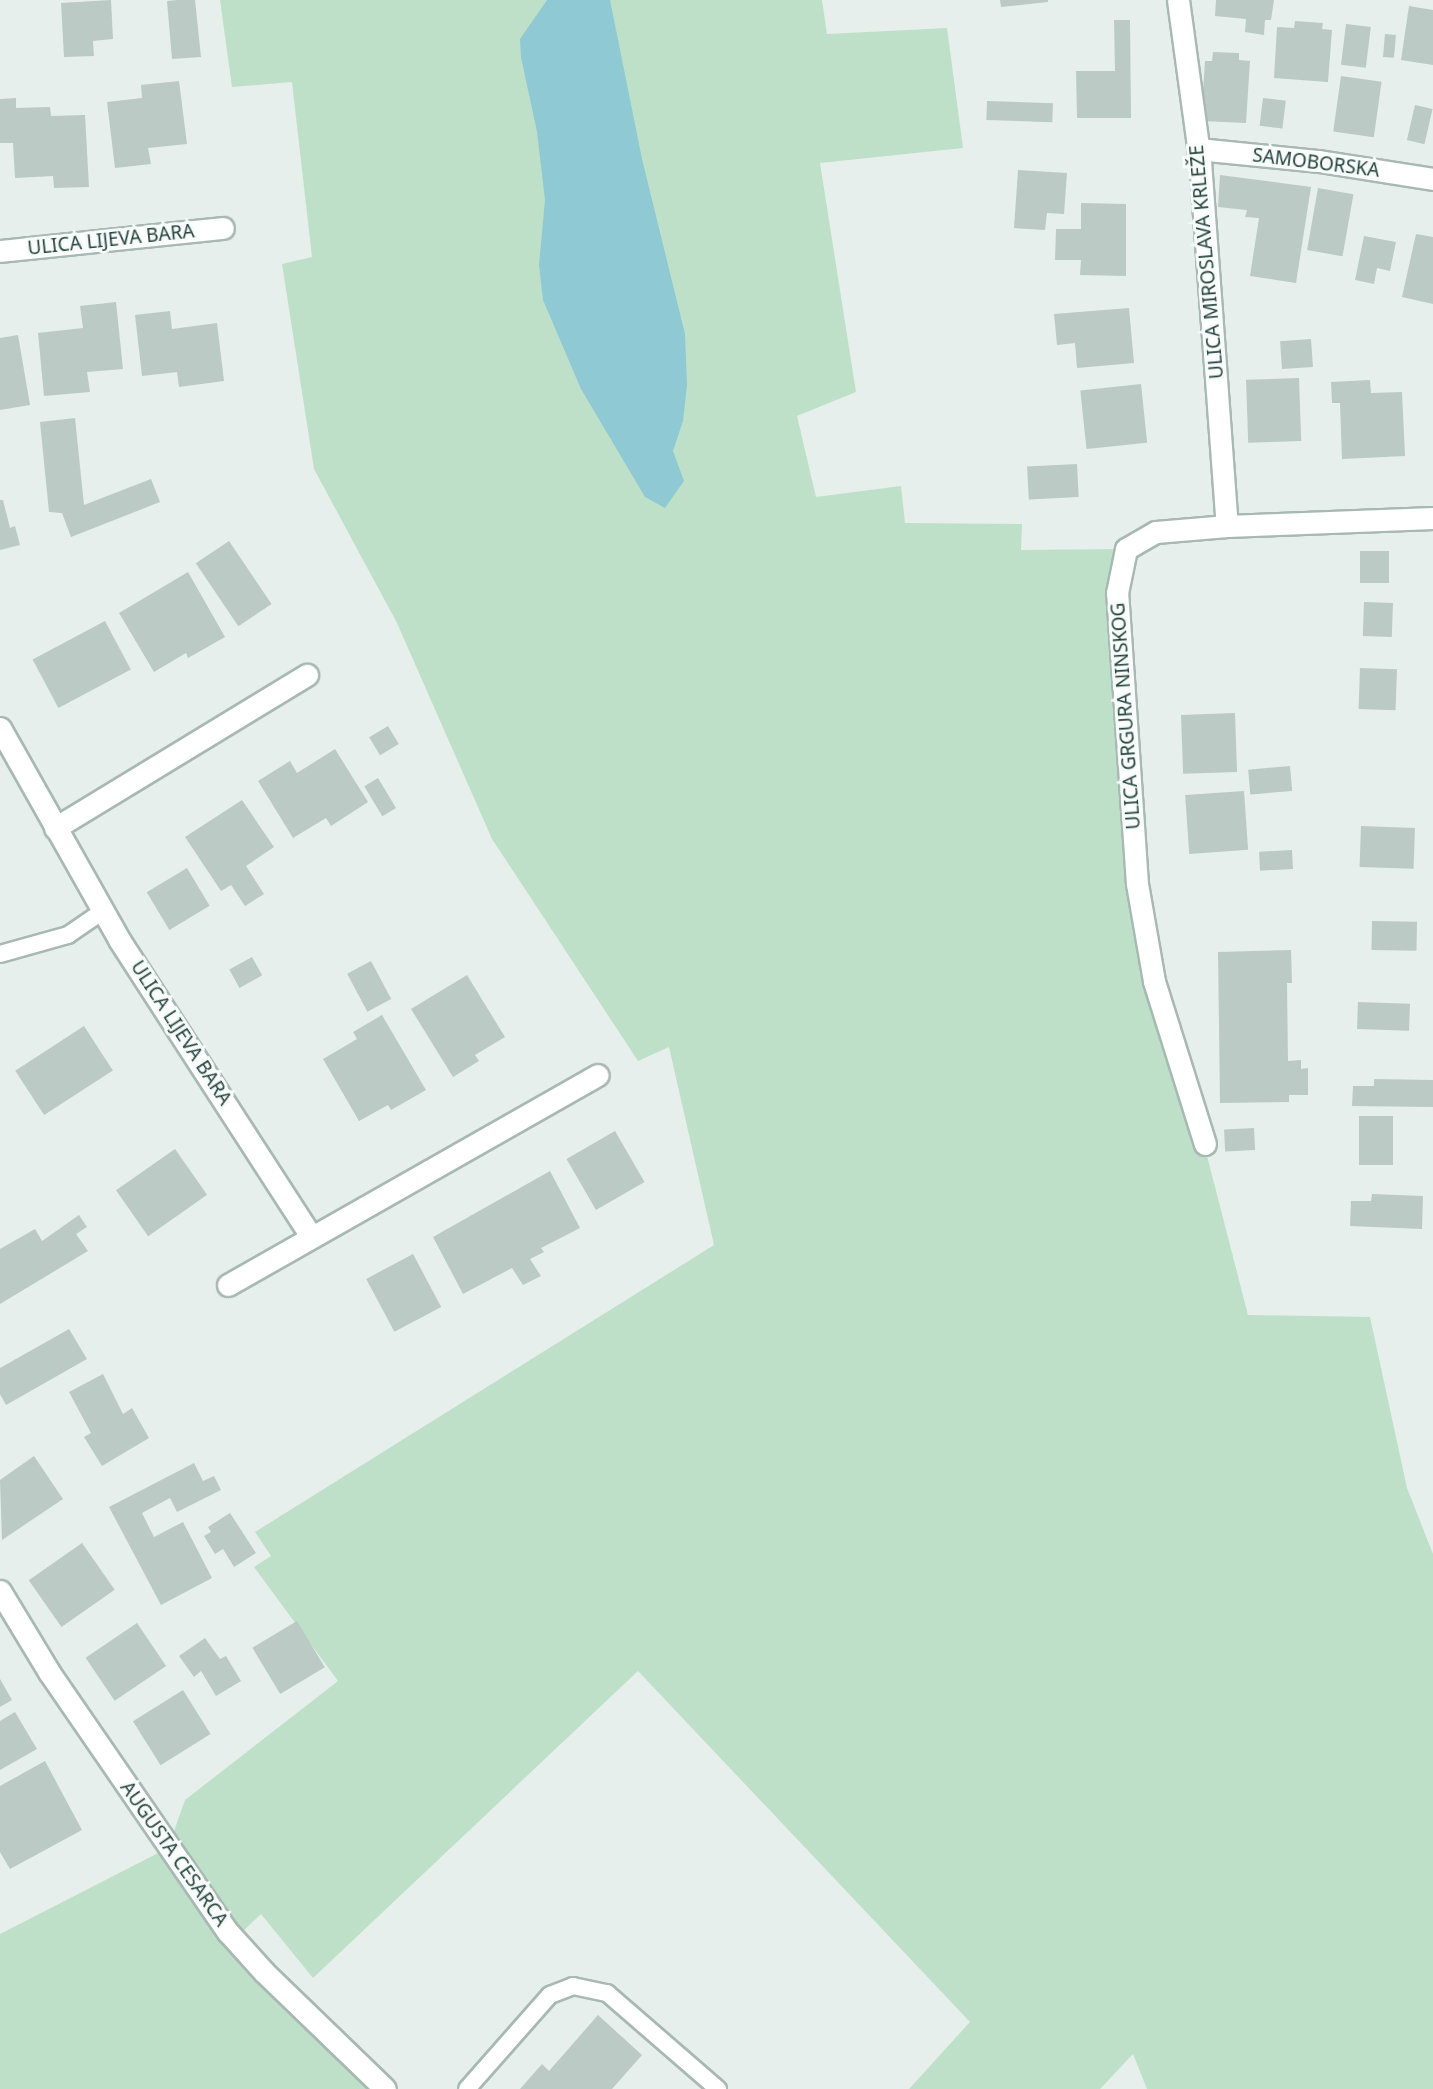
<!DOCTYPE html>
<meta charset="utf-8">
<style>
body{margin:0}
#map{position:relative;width:1433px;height:2089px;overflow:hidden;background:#e6efeb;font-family:"Noto Sans",sans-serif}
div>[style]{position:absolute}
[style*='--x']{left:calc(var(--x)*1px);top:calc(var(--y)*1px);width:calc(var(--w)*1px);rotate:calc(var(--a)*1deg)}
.green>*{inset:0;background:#bfe0c8}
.water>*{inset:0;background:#8ec9d4}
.building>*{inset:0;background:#bbcac4;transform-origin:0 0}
.roads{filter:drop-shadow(2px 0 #a8b8b2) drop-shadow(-2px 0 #a8b8b2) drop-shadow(0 2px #a8b8b2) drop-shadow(0 -2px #a8b8b2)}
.lane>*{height:16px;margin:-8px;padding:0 8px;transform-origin:8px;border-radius:8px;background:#fff}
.street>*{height:21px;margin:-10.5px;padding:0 10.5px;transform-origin:10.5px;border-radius:10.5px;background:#fff}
span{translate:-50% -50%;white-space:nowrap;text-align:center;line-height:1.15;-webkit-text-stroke:6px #f7fbf9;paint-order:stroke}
.street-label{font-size:19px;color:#24423a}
</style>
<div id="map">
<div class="green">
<div style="clip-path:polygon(220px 0,822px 0,827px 34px,947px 28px,963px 148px,820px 163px,856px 392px,797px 416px,816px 497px,901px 486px,905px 523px,1022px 524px,1021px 550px,1126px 549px,1137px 884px,1248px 1315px,1370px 1317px,1407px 1488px,1433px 1554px,1433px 2089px,1147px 2089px,1133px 2054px,1100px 2089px,909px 2089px,970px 2022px,638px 1671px,313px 1978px,261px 1914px,235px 1939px,385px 2089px,0 2089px,0 1934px,168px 1848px,185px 1800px,338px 1681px,254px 1567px,271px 1556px,255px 1532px,714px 1245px,669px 1047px,638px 1061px,492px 839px,397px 623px,314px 469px,282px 264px,312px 257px,292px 82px,232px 87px)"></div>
</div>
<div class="water">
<div style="clip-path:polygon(547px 0,610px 0,642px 159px,685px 334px,687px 385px,683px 421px,673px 451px,684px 481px,665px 508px,645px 497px,581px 389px,543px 300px,539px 265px,545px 200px,537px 132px,521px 57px,520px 39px)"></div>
</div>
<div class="building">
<div style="clip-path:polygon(111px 0,113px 39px,93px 41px,94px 56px,64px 57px,61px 3px)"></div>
<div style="clip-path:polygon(177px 0,195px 0,201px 57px,172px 59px,167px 1px)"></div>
<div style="clip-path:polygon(1000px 0,1048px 0,1048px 2px,1001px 7px)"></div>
<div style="clip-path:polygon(1216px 0,1274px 0,1271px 20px,1265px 20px,1264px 35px,1245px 32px,1246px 19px,1215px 16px)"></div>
<div style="clip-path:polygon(1409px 6px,1433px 10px,1433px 65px,1401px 60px)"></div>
<div style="clip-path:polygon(1114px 20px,1130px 20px,1131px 118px,1077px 118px,1076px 71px,1115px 71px)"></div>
<div style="clip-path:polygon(1295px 21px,1323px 23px,1322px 29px,1332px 30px,1328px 82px,1274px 78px,1277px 27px,1294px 28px)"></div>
<div style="left:1346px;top:24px;width:25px;height:41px;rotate:7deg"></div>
<div style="left:1385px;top:34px;width:11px;height:23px;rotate:5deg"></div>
<div style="clip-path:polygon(1213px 52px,1239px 53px,1239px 60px,1250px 61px,1246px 123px,1201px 121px,1205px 61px,1212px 61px)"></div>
<div style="left:1341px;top:76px;width:41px;height:56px;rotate:8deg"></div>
<div style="clip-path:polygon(179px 81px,187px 144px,148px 148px,151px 164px,115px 168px,107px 102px,142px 98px,141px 85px)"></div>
<div style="clip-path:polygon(16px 98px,16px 108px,50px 107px,51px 116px,85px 115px,89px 187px,54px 188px,53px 176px,15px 178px,13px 143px,0 143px,0 99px)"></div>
<div style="left:1263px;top:98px;width:23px;height:28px;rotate:7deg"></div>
<div style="left:987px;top:101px;width:66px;height:19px;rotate:2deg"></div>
<div style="left:1415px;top:105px;width:18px;height:36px;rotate:13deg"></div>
<div style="clip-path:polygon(1018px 170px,1067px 173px,1064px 214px,1047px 213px,1045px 230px,1014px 228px)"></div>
<div style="clip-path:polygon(1220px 175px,1311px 187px,1296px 283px,1250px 276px,1259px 218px,1245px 217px,1247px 210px,1218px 207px)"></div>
<div style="left:1318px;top:188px;width:36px;height:63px;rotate:10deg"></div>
<div style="clip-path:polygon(1081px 203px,1126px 204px,1126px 276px,1080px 275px,1081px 260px,1055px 260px,1056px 229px,1081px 229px)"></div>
<div style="clip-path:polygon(1416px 234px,1433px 237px,1433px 304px,1402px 297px)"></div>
<div style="clip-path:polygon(1364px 236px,1396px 242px,1390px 271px,1377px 268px,1374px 284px,1355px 280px)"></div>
<div style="clip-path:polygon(116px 302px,123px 369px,87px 372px,90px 392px,44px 396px,38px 333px,83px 328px,80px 306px)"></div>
<div style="clip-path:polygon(1129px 308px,1134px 363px,1077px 368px,1075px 343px,1057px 345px,1054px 314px)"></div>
<div style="clip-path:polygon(170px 311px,172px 329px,217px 323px,224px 381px,179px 387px,177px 372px,142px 376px,135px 315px)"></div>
<div style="clip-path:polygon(18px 335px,30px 405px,0 410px,0 338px)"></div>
<div style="left:1311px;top:339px;width:28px;height:31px;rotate:86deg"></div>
<div style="left:1299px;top:378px;width:63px;height:53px;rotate:88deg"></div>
<div style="clip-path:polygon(1370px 380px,1371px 393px,1402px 392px,1405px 456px,1342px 459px,1340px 403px,1332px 403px,1331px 382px)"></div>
<div style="left:1141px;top:384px;width:59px;height:61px;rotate:84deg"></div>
<div style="clip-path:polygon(75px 418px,84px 505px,151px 479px,160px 502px,71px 537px,62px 513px,49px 512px,40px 422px)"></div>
<div style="left:1077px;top:464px;width:33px;height:50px;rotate:87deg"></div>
<div style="clip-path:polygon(0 500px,3px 500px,10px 528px,15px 526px,20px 545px,0 550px)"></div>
<div style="left:229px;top:541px;width:76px;height:40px;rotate:56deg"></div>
<div style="left:1360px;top:551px;width:29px;height:32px"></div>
<div style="clip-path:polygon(188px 572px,225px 637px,188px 658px,186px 653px,154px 672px,119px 613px)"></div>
<div style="left:1364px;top:602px;width:29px;height:34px;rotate:2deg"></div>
<div style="left:105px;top:621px;width:55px;height:82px;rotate:62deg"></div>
<div style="left:1360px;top:668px;width:37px;height:41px;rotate:2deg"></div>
<div style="left:1235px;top:713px;width:59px;height:54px;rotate:88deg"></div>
<div style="left:388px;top:726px;width:21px;height:22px;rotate:59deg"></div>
<div style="clip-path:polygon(335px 749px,368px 802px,331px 826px,326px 818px,293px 838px,258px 781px,290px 761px,297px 773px)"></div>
<div style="left:1290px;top:766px;width:25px;height:42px;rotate:85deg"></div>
<div style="left:378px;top:778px;width:35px;height:16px;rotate:59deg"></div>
<div style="left:1244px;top:791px;width:59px;height:59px;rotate:86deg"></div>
<div style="clip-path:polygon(242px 800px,274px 847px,246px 866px,264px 894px,245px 906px,231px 885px,221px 891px,185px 837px)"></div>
<div style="left:1361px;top:826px;width:54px;height:41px;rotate:2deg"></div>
<div style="left:1292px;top:850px;width:19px;height:33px;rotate:87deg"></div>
<div style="left:187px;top:868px;width:44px;height:47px;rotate:59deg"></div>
<div style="left:1372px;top:921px;width:45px;height:29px;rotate:1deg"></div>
<div style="clip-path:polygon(1291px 950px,1292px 983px,1287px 983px,1288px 1061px,1301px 1060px,1301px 1069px,1308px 1068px,1308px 1095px,1289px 1095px,1289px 1102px,1220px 1103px,1218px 952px)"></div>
<div style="left:252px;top:957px;width:21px;height:26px;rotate:61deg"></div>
<div style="left:371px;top:961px;width:43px;height:27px;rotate:62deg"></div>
<div style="clip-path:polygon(467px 975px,505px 1037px,475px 1055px,479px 1061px,453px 1077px,411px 1009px)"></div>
<div style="left:1358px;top:1002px;width:52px;height:27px;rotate:2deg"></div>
<div style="clip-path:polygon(382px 1015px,426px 1090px,391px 1110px,388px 1105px,359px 1121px,323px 1059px,357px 1039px,353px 1032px)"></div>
<div style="left:84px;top:1026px;width:53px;height:82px;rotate:57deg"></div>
<div style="clip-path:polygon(1374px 1079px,1433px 1080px,1433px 1107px,1352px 1106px,1353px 1086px,1374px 1086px)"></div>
<div style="left:1359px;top:1116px;width:34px;height:49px"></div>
<div style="left:1254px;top:1128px;width:22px;height:30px;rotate:87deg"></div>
<div style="left:615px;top:1131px;width:59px;height:56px;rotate:60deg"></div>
<div style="left:175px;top:1149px;width:56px;height:72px;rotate:55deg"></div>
<div style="clip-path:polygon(550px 1171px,580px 1228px,541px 1248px,544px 1252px,530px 1259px,541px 1276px,523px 1285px,512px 1268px,463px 1294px,433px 1237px)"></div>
<div style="clip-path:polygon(1372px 1194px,1423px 1196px,1422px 1229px,1350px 1226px,1351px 1201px,1371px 1201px)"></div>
<div style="clip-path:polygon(79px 1215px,87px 1227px,76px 1234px,88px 1251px,0 1304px,0 1249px,35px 1229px,42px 1241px)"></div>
<div style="left:413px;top:1254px;width:60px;height:53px;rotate:62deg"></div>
<div style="clip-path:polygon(69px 1329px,87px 1359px,6px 1405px,0 1394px,0 1368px)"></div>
<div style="clip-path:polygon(103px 1374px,123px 1414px,132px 1408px,149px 1438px,102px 1466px,84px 1437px,91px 1433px,69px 1392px)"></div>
<div style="clip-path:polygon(34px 1456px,63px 1499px,2px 1540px,0 1480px)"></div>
<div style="clip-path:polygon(194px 1463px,203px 1481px,214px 1476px,221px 1490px,177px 1512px,170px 1498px,142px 1513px,154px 1537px,183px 1522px,212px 1578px,161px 1605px,109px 1507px)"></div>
<div style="clip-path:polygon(230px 1513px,256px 1553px,234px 1567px,223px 1549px,215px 1554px,204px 1536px,211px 1532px,208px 1527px)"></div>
<div style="left:82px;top:1543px;width:57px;height:65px;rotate:55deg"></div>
<div style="left:297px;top:1621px;width:54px;height:52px;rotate:59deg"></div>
<div style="left:137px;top:1623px;width:52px;height:62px;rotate:56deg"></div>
<div style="clip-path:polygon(205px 1638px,220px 1659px,226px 1656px,241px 1681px,216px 1696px,201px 1671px,194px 1677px,179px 1656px)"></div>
<div style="clip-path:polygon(0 1679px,12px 1700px,0 1707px)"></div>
<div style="left:183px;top:1690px;width:52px;height:59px;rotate:58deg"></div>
<div style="clip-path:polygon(15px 1712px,37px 1749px,0 1770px,0 1721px)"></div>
<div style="clip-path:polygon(45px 1761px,82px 1830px,10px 1869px,0 1852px,0 1786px)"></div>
<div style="clip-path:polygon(598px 2015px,642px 2055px,612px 2089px,520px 2089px,542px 2064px,549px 2071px)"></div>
</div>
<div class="roads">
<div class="lane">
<div style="--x:0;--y:954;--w:71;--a:-15.6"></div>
<div style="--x:68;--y:935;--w:42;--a:-34.4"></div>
<div style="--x:467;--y:2089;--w:125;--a:-48.6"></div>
<div style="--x:550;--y:1995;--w:25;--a:-21"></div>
<div style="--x:573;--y:1986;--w:35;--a:12"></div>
<div style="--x:607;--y:1993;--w:147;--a:40.9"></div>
</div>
<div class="street">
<div style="--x:1178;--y:0;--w:162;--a:82.2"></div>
<div style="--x:1200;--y:161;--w:366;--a:85.8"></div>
<div style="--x:1198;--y:149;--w:122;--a:5.7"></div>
<div style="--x:1319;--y:161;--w:115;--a:9"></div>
<div style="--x:0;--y:251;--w:224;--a:-5.9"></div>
<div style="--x:0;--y:728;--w:244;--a:60.6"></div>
<div style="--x:120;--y:941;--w:351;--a:57.1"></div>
<div style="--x:55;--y:828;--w:295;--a:-31.3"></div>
<div style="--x:1205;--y:1144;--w:171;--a:-107.4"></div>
<div style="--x:1154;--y:981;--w:98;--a:-99.9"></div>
<div style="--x:1137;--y:884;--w:292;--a:-93.9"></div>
<div style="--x:1117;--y:593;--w:45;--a:-78.4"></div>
<div style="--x:1126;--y:549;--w:34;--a:-30"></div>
<div style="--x:1156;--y:532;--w:71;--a:-4.8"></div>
<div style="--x:1227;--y:526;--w:206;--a:-2.2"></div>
<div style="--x:228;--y:1285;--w:425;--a:-29.6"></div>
<div style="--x:0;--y:1591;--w:95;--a:58.8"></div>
<div style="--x:49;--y:1672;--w:316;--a:55.5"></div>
<div style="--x:228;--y:1932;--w:54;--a:48"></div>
<div style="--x:264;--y:1972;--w:168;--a:44"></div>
</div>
</div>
<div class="street-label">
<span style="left:1316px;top:163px;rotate:7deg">SAMOBORSKA</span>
<span style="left:111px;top:240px;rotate:-6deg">ULICA LIJEVA BARA</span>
<span style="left:1207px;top:262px;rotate:-95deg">ULICA MIROSLAVA KRLEŽE</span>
<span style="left:1126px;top:716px;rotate:-94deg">ULICA GRGURA NINSKOG</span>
<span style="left:181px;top:1033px;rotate:57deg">ULICA LIJEVA BARA</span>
<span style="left:174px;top:1854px;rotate:55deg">AUGUSTA CESARCA</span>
</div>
</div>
